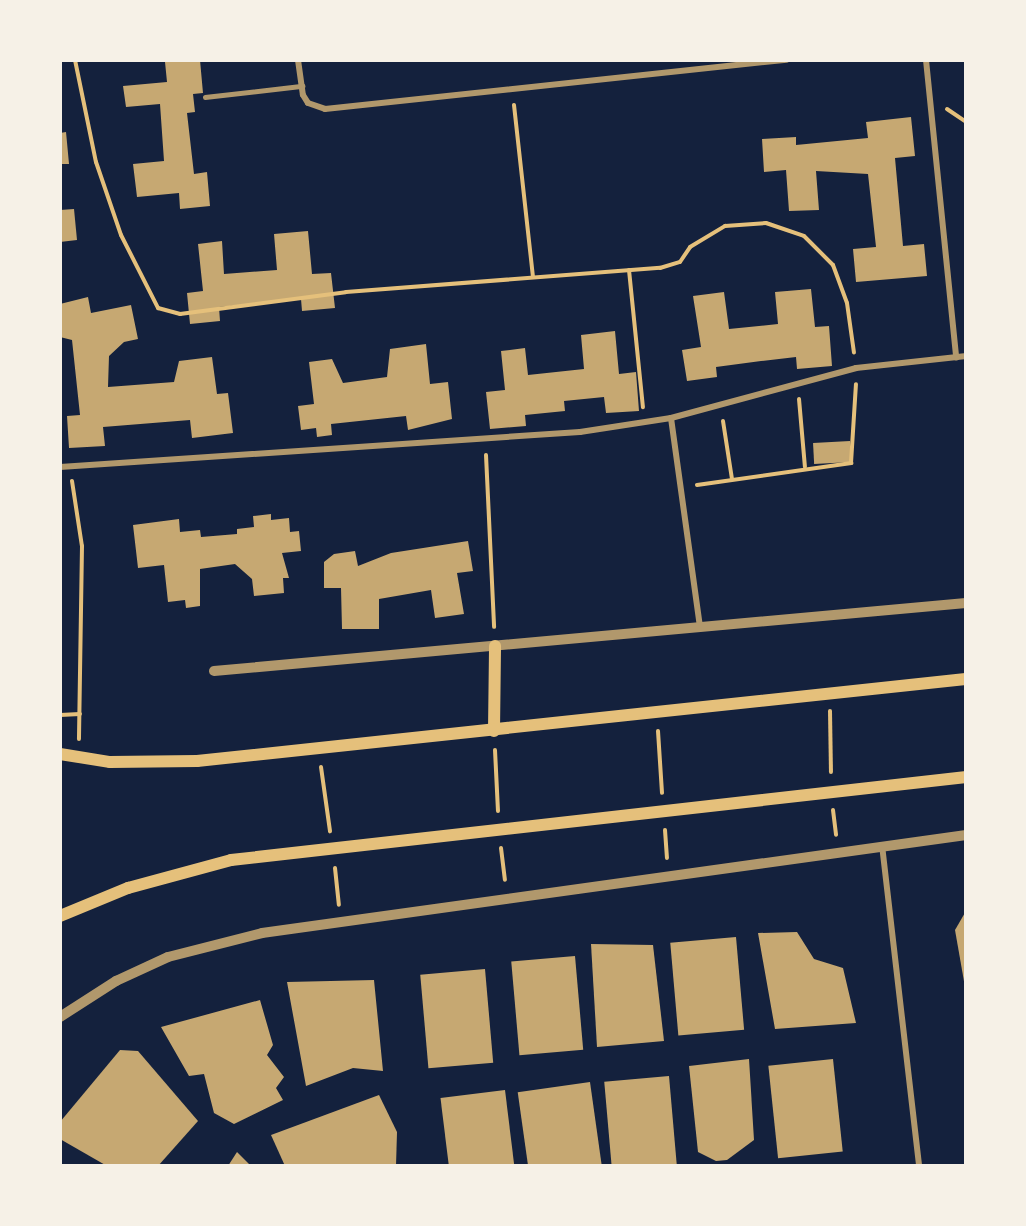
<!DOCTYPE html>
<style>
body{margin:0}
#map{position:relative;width:1026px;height:1226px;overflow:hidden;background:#14213d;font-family:Rubik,sans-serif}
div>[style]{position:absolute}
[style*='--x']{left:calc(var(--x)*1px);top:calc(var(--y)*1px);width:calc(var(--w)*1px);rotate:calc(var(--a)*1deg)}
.building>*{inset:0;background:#c6a872;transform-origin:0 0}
.path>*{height:4px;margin:-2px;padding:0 2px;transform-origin:2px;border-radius:2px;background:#e5c07b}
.service>*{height:4.5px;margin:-2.25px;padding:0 2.25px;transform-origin:2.25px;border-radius:2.25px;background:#b1986c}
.minor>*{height:6px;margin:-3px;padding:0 3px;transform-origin:3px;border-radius:3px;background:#b1986c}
.tertiary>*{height:10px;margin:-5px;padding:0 5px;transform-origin:5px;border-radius:5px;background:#b1986c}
.secondary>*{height:12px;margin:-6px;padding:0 6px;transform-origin:6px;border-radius:6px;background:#e5c07b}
span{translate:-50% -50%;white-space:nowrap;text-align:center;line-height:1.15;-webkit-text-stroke:5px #f6f1e7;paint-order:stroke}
.frame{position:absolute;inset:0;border:62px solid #f6f1e7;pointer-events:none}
</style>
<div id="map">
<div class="building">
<div style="clip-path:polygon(200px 60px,203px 93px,193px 94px,195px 112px,187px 113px,194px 174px,207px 172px,210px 206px,180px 209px,179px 193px,137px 197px,133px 164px,164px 161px,160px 104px,126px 107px,123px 86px,167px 82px,165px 62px)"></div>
<div style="clip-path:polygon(911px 117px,915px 156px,895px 158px,903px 246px,924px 244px,927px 276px,856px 282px,853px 249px,876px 247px,868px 174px,816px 171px,819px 210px,789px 211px,786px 170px,764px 172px,762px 139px,796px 137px,796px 145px,868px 138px,866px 122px)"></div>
<div style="clip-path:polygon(66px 132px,69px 164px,60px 164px,60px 133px)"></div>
<div style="clip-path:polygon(74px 209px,77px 240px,60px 242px,60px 210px)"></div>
<div style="clip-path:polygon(308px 231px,312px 274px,331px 273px,335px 308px,302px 311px,301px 299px,219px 307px,220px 321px,190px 324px,187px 293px,203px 291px,198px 244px,222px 241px,224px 274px,277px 270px,274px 234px)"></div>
<div style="clip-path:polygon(811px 289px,815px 327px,829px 326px,832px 366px,797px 369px,796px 357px,761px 361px,716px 367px,717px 377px,687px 381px,682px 350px,701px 347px,693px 296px,724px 292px,729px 329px,778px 324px,775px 292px)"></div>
<div style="clip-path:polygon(88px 297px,91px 313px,131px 305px,138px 339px,124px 342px,109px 356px,108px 387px,174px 382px,179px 361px,212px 357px,217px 394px,228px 393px,233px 433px,192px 438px,190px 420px,103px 427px,105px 446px,69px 448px,67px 416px,80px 415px,72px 340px,60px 337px,60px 304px)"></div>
<div style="clip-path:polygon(615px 331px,619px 374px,636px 372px,639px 411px,606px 413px,604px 397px,564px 401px,565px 411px,525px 415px,526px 426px,490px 429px,486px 392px,505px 390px,501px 351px,525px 348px,528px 375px,584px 369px,581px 335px)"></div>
<div style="clip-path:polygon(426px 344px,430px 384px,448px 382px,452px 419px,408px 430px,406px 416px,331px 424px,332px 435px,317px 437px,316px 428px,301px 430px,298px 406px,314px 404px,309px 362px,332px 359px,343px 383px,387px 377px,390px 349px)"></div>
<div style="left:850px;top:441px;width:21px;height:37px;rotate:87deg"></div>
<div style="clip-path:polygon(271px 514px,271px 520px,289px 518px,290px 532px,299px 531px,301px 551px,282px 553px,289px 578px,283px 578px,284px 593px,254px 596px,252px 579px,235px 564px,200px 569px,200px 606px,186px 608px,185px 600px,168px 602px,164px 565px,138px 568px,133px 525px,179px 519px,180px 532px,200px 530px,201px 537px,237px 534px,237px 529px,254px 527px,253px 516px)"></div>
<div style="clip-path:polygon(468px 541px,473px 571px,457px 573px,464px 614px,435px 618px,431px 590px,379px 599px,379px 629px,342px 629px,341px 588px,324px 588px,324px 562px,334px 554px,355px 551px,358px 566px,391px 553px)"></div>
<div style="clip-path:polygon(966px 911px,966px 987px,965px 987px,955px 930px)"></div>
<div style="clip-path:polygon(797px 932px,814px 959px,843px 968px,856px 1023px,775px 1029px,758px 933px)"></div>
<div style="left:736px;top:937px;width:93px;height:66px;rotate:85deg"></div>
<div style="clip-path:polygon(591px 944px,653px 945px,664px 1041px,597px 1047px)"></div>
<div style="left:575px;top:956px;width:94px;height:64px;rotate:85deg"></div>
<div style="left:485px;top:969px;width:94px;height:65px;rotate:85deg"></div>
<div style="clip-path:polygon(374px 980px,383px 1071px,353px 1068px,306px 1086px,287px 982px)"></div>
<div style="clip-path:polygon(260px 1000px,273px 1045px,267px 1055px,284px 1077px,276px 1088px,283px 1100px,234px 1124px,214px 1113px,204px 1074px,189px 1076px,161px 1027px)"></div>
<div style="clip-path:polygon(120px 1050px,138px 1051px,198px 1121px,158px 1166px,107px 1166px,60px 1139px,60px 1122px)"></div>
<div style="clip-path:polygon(749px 1059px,754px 1140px,727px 1160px,716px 1161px,698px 1152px,689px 1066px)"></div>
<div style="left:833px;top:1059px;width:93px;height:65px;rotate:84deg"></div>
<div style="left:669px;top:1076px;width:90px;height:65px;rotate:85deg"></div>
<div style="left:590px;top:1082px;width:85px;height:73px;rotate:82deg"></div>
<div style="left:505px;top:1090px;width:77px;height:65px;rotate:83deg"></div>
<div style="clip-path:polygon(379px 1095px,397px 1132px,396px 1166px,285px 1166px,271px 1135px)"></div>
<div style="clip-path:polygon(237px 1152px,251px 1166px,228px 1166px)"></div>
</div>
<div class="path">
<div style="--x:75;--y:60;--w:104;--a:78.4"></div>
<div style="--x:96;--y:162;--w:77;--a:71.1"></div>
<div style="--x:121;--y:235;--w:82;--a:63.1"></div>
<div style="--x:158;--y:308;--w:23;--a:15"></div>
<div style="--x:180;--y:314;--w:167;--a:-7.5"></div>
<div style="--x:346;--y:292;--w:315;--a:-4.4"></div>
<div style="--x:660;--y:268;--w:21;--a:-17"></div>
<div style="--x:680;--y:262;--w:18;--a:-56"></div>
<div style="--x:690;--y:247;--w:41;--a:-31"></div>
<div style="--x:725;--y:226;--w:41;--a:-4.2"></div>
<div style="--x:766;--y:223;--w:40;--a:18.9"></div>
<div style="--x:804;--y:236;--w:41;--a:45"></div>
<div style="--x:833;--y:265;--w:40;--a:69.8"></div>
<div style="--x:847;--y:303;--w:50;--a:82"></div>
<div style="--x:514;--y:105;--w:173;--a:83.7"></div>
<div style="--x:947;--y:109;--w:23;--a:34"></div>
<div style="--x:629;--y:270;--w:138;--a:84.2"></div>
<div style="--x:799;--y:399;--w:68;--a:85"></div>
<div style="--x:723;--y:421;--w:59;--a:81.2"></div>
<div style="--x:486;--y:455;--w:172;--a:87.3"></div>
<div style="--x:72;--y:481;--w:66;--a:81.3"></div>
<div style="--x:82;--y:546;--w:193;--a:90.9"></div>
<div style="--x:697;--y:485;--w:156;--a:-8.1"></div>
<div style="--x:851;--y:463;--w:79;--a:-86.4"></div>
<div style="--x:830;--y:711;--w:61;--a:89.1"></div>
<div style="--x:60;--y:715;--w:20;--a:-3"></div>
<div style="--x:658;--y:731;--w:62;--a:86.3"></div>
<div style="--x:495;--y:750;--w:61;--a:87.2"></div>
<div style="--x:321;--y:767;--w:65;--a:82"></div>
<div style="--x:833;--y:810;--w:25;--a:83"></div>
<div style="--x:665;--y:830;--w:28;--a:86"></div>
<div style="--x:501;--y:848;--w:32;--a:83"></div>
<div style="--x:335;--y:868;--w:37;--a:84"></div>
</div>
<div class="service">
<div style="--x:205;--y:97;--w:98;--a:-6.5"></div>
</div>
<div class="minor">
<div style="--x:298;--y:60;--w:35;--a:82"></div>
<div style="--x:303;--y:95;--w:9;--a:58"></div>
<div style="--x:308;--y:103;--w:18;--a:19"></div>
<div style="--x:325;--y:109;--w:464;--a:-6.1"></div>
<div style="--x:926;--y:60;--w:299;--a:84.2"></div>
<div style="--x:671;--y:418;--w:211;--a:82.1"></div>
<div style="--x:60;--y:467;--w:521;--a:-3.85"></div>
<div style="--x:580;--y:432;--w:92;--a:-8.7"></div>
<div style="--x:671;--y:418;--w:192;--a:-15.1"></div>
<div style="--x:856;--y:368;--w:111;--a:-6.2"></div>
<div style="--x:882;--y:845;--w:323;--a:83.4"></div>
</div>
<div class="tertiary">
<div style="--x:214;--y:671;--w:755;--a:-5.17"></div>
<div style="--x:60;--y:1017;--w:67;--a:-32.7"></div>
<div style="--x:116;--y:981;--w:57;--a:-24.8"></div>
<div style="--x:168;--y:957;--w:97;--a:-14.3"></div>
<div style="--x:262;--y:933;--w:711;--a:-7.92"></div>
</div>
<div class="secondary">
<div style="--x:494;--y:731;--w:85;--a:-89.3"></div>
<div style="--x:60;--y:754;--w:51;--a:9.1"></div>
<div style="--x:110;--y:762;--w:87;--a:-0.7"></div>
<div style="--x:197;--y:761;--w:773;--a:-6.09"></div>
<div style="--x:60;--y:916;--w:74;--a:-22.4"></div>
<div style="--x:128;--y:888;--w:107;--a:-15.2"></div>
<div style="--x:231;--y:860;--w:740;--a:-6.44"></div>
</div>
<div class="frame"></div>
</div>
